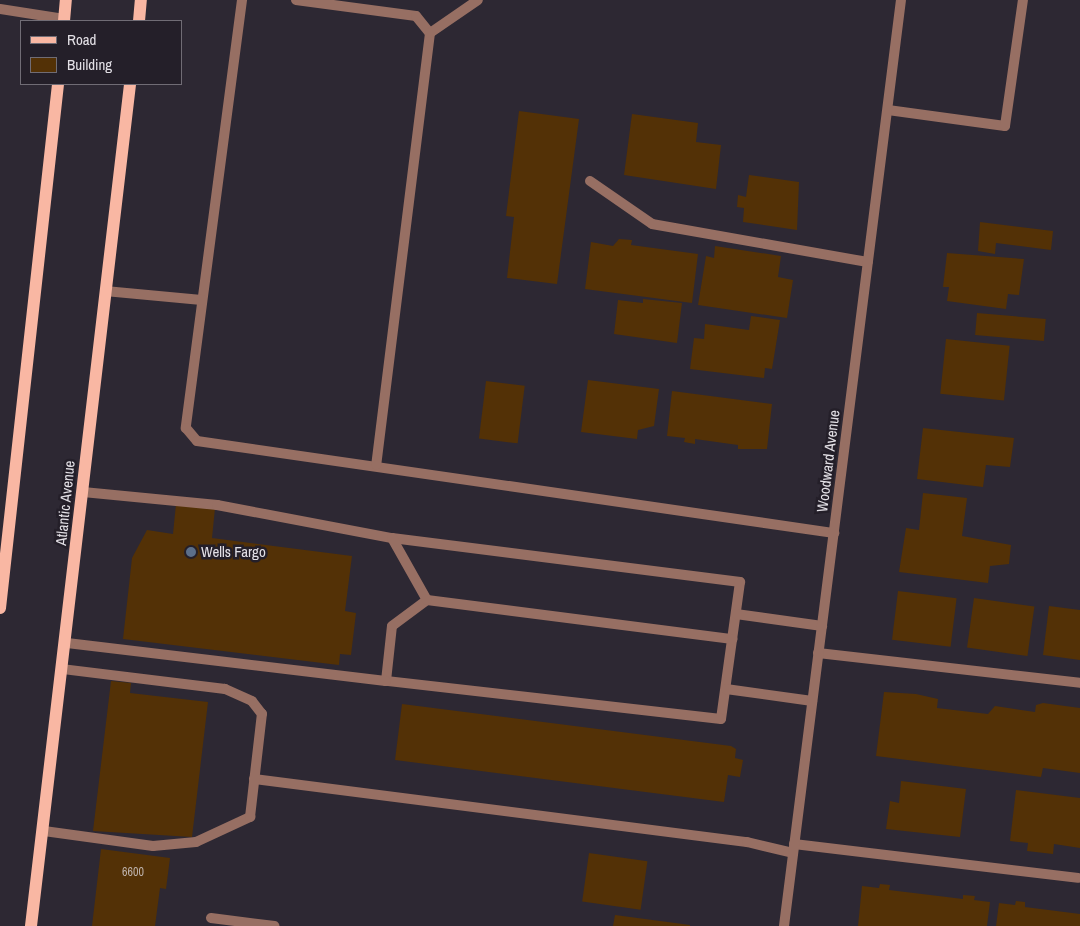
<!DOCTYPE html>
<style>
body{margin:0}
#map{position:relative;width:1080px;height:926px;overflow:hidden;background:#2d2833;font-family:"Archivo Narrow",sans-serif}
div>[style]{position:absolute}
[style*='--x']{left:calc(var(--x)*1px);top:calc(var(--y)*1px);width:calc(var(--w)*1px);rotate:calc(var(--a)*1deg)}
.building>*{inset:0;background:#533106;transform-origin:0 0}
.service>*{height:10px;margin:-5px;padding:0 5px;transform-origin:5px;border-radius:5px;background:#976f63}
.minor>*{height:10px;margin:-5px;padding:0 5px;transform-origin:5px;border-radius:5px;background:#976f63}
.primary>*{height:12px;margin:-6px;padding:0 6px;transform-origin:6px;border-radius:6px;background:#f9b7a3}
.dots>*{width:14px;height:14px;translate:-50% -50%;box-sizing:border-box;border:2px solid #241f29;border-radius:50%}
span{translate:-50% -50%;white-space:nowrap;text-align:center;line-height:1.15;-webkit-text-stroke:5px #241f29;paint-order:stroke}
.number-label{font-size:12px;color:#bfb4ae}
.number-label span{-webkit-text-stroke-width:0}
.street-label{font-size:15px;color:#e3e0e6}
.poi-label{font-size:15px;color:#e3e0e6}
.left{translate:0 -50%;text-align:left}
.legend{position:absolute;left:20px;top:20px;width:162px;height:65px;box-sizing:border-box;background:#241f29;border:1px solid #706c75;margin:0;padding:6px 9px;list-style:none;font-size:15px;color:#e3e0e6}
.legend li{display:flex;align-items:center;gap:10px;height:25px}
.legend b{width:25px;border:1px solid #706c75}
</style>
<div id="map">
<div class="building">
<div style="clip-path:polygon(519px 111px,579px 119px,557px 284px,507px 278px,514px 217px,506px 216px)"></div>
<div style="clip-path:polygon(632px 114px,698px 123px,696px 142px,721px 145px,716px 189px,624px 175px)"></div>
<div style="clip-path:polygon(749px 175px,799px 182px,797px 230px,743px 222px,744px 208px,737px 207px,738px 195px,746px 197px)"></div>
<div style="clip-path:polygon(980px 222px,1053px 231px,1051px 250px,996px 243px,995px 254px,978px 251px)"></div>
<div style="clip-path:polygon(619px 239px,632px 240px,631px 245px,698px 254px,692px 303px,585px 289px,591px 242px,613px 246px)"></div>
<div style="clip-path:polygon(715px 246px,781px 256px,778px 277px,793px 280px,787px 318px,698px 305px,706px 256px,714px 258px)"></div>
<div style="clip-path:polygon(947px 253px,1024px 259px,1019px 295px,1008px 294px,1006px 309px,947px 301px,949px 287px,943px 287px)"></div>
<div style="clip-path:polygon(643px 299px,682px 303px,677px 343px,614px 334px,618px 300px,643px 303px)"></div>
<div style="left:977px;top:313px;width:69px;height:22px;rotate:5deg"></div>
<div style="clip-path:polygon(751px 316px,780px 320px,772px 369px,765px 368px,764px 378px,690px 369px,694px 338px,704px 339px,705px 324px,749px 330px)"></div>
<div style="left:946px;top:339px;width:64px;height:55px;rotate:6deg"></div>
<div style="clip-path:polygon(588px 380px,659px 389px,654px 426px,638px 430px,637px 439px,581px 432px)"></div>
<div style="left:486px;top:381px;width:39px;height:58px;rotate:7deg"></div>
<div style="clip-path:polygon(672px 391px,772px 404px,767px 449px,738px 449px,738px 445px,695px 439px,695px 444px,684px 442px,685px 438px,667px 436px)"></div>
<div style="clip-path:polygon(923px 428px,1014px 438px,1010px 467px,986px 465px,983px 487px,917px 479px)"></div>
<div style="clip-path:polygon(923px 493px,967px 498px,962px 536px,1011px 545px,1009px 564px,990px 566px,988px 583px,899px 572px,906px 528px,919px 530px)"></div>
<div style="clip-path:polygon(176px 504px,215px 508px,212px 538px,352px 556px,345px 611px,356px 613px,351px 655px,340px 654px,339px 665px,123px 639px,132px 558px,147px 530px,173px 534px)"></div>
<div style="left:898px;top:591px;width:59px;height:49px;rotate:7deg"></div>
<div style="left:974px;top:598px;width:61px;height:50px;rotate:8deg"></div>
<div style="clip-path:polygon(1049px 606px,1080px 610px,1080px 660px,1043px 655px)"></div>
<div style="clip-path:polygon(111px 681px,131px 683px,130px 693px,208px 702px,192px 837px,93px 831px)"></div>
<div style="clip-path:polygon(884px 692px,916px 694px,938px 699px,937px 708px,988px 714px,995px 706px,1035px 712px,1036px 705px,1043px 703px,1080px 708px,1080px 773px,1043px 768px,1041px 777px,876px 756px)"></div>
<div style="clip-path:polygon(402px 704px,731px 746px,736px 749px,735px 758px,743px 760px,740px 777px,728px 775px,724px 802px,395px 760px)"></div>
<div style="clip-path:polygon(901px 781px,966px 789px,960px 837px,886px 829px,890px 801px,899px 803px)"></div>
<div style="clip-path:polygon(1016px 790px,1080px 798px,1080px 848px,1054px 844px,1053px 854px,1027px 851px,1028px 843px,1010px 841px)"></div>
<div style="clip-path:polygon(101px 849px,170px 858px,166px 889px,160px 888px,155px 926px,92px 926px)"></div>
<div style="left:589px;top:853px;width:59px;height:49px;rotate:8deg"></div>
<div style="clip-path:polygon(880px 884px,890px 885px,889px 890px,963px 899px,963px 895px,975px 896px,974px 900px,990px 902px,987px 926px,858px 926px,862px 886px,879px 888px)"></div>
<div style="clip-path:polygon(1016px 901px,1025px 902px,1025px 907px,1080px 914px,1080px 926px,996px 926px,999px 903px,1015px 905px)"></div>
<div style="clip-path:polygon(615px 915px,690px 925px,690px 926px,613px 926px)"></div>
</div>
<div class="service">
<div style="--x:242;--y:0;--w:432;--a:97.5"></div>
<div style="--x:186;--y:428;--w:17;--a:50"></div>
<div style="--x:197;--y:441;--w:644;--a:8.22"></div>
<div style="--x:296;--y:0;--w:121;--a:7.6"></div>
<div style="--x:416;--y:16;--w:22;--a:51"></div>
<div style="--x:430;--y:33;--w:435;--a:97.1"></div>
<div style="--x:0;--y:9;--w:65;--a:8.9"></div>
<div style="--x:430;--y:33;--w:58;--a:-34.5"></div>
<div style="--x:888;--y:110;--w:118;--a:7.8"></div>
<div style="--x:1005;--y:126;--w:127;--a:-81.9"></div>
<div style="--x:590;--y:181;--w:75;--a:34.7"></div>
<div style="--x:652;--y:224;--w:219;--a:10"></div>
<div style="--x:105;--y:291;--w:97;--a:5.3"></div>
<div style="--x:83;--y:492;--w:135;--a:5.5"></div>
<div style="--x:217;--y:505;--w:178;--a:10.7"></div>
<div style="--x:392;--y:538;--w:351;--a:7.2"></div>
<div style="--x:740;--y:582;--w:138;--a:97.9"></div>
<div style="--x:721;--y:719;--w:337;--a:-173.5"></div>
<div style="--x:386;--y:681;--w:55;--a:-83.8"></div>
<div style="--x:392;--y:626;--w:44;--a:-36.6"></div>
<div style="--x:427;--y:600;--w:308;--a:7.3"></div>
<div style="--x:392;--y:538;--w:71;--a:60.6"></div>
<div style="--x:736;--y:614;--w:87;--a:7.9"></div>
<div style="--x:67;--y:643;--w:321;--a:6.8"></div>
<div style="--x:818;--y:653;--w:264;--a:6.5"></div>
<div style="--x:726;--y:689;--w:87;--a:7.9"></div>
<div style="--x:254;--y:779;--w:497;--a:7.3"></div>
<div style="--x:747;--y:842;--w:47;--a:13.4"></div>
<div style="--x:44;--y:831;--w:110;--a:7.8"></div>
<div style="--x:153;--y:846;--w:43;--a:-5.3"></div>
<div style="--x:196;--y:842;--w:60;--a:-24.8"></div>
<div style="--x:250;--y:817;--w:104;--a:-83.4"></div>
<div style="--x:262;--y:714;--w:16;--a:-128"></div>
<div style="--x:252;--y:701;--w:30;--a:-156"></div>
<div style="--x:225;--y:689;--w:163;--a:-173"></div>
<div style="--x:794;--y:844;--w:286;--a:6.8"></div>
<div style="--x:211;--y:918;--w:64;--a:7.2"></div>
</div>
<div class="minor">
<div style="--x:784;--y:926;--w:933;--a:-82.8"></div>
</div>
<div class="primary">
<div style="--x:64;--y:21;--w:21;--a:-85"></div>
<div style="--x:139;--y:21;--w:21;--a:-85"></div>
<div style="--x:0;--y:608;--w:527;--a:-83.68"></div>
<div style="--x:31;--y:926;--w:848;--a:-83.29"></div>
</div>
<div class="dots">
<div style="left:191px;top:552px;background:#5c6f8a"></div>
</div>
<div class="number-label">
<span style="left:133px;top:873px">6600</span>
</div>
<div class="street-label">
<span style="left:828px;top:461px;rotate:-83deg">Woodward Avenue</span>
<span style="left:65px;top:503px;rotate:-84deg">Atlantic Avenue</span>
</div>
<div class="poi-label">
<span class="left" style="left:201px;top:552px">Wells Fargo</span>
</div>
<ul class="legend">
<li><b style="height:6px;background:#f9b7a3"></b>Road</li>
<li><b style="height:14px;background:#533106"></b>Building</li>
</ul>
</div>
